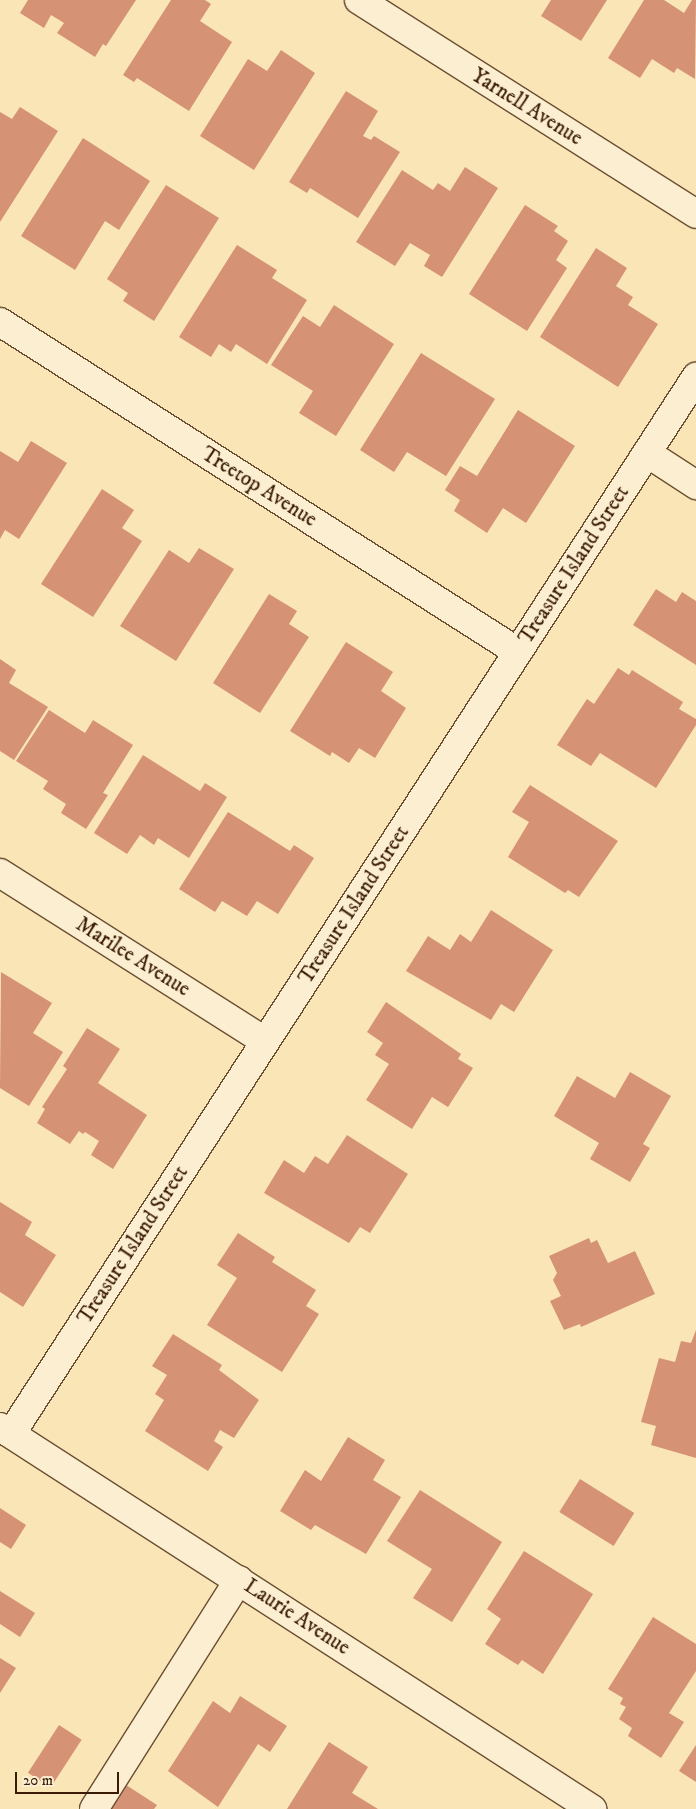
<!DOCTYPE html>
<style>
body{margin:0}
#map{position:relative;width:696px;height:1809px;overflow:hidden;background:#fae5b7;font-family:"IM FELL DW Pica",serif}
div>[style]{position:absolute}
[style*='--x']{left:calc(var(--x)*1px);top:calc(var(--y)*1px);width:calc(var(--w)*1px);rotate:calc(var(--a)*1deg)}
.building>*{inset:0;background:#d59275;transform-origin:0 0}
.roads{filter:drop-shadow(1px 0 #6a4e32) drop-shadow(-1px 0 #6a4e32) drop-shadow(0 1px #6a4e32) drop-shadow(0 -1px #6a4e32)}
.minor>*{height:28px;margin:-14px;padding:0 14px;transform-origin:14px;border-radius:14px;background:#fceed0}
span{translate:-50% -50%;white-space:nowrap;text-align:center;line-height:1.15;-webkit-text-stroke:4px #fceed0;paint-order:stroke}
.street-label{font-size:21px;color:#3a1b05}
.scale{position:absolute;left:15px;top:1772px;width:104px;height:22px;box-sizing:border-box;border:2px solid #3a1b05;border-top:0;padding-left:6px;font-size:15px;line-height:18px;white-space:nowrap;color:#3a1b05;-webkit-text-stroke:4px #fceed0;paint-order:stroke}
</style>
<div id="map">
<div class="building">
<div style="clip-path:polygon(28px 0,136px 0,106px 46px,103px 44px,95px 57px,57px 33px,64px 23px,51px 15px,44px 28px,20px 13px)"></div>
<div style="clip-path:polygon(171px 0,205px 0,211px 4px,200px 21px,232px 42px,189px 111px,137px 78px,134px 82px,123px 75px)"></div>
<div style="clip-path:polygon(551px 0,607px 0,581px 41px,541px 16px)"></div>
<div style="clip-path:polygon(644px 0,664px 0,684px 13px,692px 0,696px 0,695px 79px,677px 68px,674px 73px,652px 59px,640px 78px,608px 58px)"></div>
<div style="clip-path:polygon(281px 50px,315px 73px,254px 170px,200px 136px,248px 59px,267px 71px)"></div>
<div style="clip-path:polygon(346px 91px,378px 111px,363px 136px,371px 140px,374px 136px,400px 152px,358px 218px,310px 188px,307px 193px,289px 182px)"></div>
<div style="clip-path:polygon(20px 107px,58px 131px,0 222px,0 112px,12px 119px)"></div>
<div style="clip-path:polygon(83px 138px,150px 181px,119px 230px,105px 221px,75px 270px,21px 236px)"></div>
<div style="clip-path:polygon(465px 167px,498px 188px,442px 277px,424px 266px,430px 255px,410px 243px,395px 266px,356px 242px,402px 170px,433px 190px,438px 183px,450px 191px)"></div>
<div style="clip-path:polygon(166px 185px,219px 218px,154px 321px,123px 301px,128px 293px,107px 279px)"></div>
<div style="clip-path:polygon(525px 205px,558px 226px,554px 231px,568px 241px,556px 260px,567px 268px,527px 331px,469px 294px)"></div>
<div style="clip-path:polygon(237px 245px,277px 270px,272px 278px,307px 300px,267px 364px,236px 344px,231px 352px,219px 344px,211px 357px,179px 337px)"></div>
<div style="clip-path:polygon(596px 248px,627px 268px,616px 286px,633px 297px,628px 305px,658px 324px,618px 387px,540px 337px)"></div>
<div style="clip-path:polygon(334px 305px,394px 344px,336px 436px,299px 413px,313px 391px,271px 365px,303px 316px,320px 327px)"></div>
<div style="clip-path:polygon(421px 353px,495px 399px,446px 476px,407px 452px,394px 472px,360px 450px)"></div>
<div style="clip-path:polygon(518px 410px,575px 446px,526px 523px,503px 508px,487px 533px,454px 511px,460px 500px,445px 490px,460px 466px,477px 476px)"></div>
<div style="clip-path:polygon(31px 441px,67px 463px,19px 539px,5px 530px,0 539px,0 451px,18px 462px)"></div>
<div style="clip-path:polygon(102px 489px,134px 510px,122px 528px,142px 541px,93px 617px,41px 584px)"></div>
<div style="clip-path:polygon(199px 548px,234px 569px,176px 661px,120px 626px,169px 550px,189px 563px)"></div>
<div style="clip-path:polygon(656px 589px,676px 602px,682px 592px,696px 601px,696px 665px,633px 625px)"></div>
<div style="clip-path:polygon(269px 594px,297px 611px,289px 624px,309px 637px,260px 713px,213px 683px)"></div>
<div style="clip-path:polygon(346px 642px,393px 672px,381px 691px,406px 708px,375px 758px,359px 748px,349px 763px,332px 752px,330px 756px,290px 731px)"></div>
<div style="clip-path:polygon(0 659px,16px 670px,9px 683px,48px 707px,14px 760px,0 751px)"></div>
<div style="clip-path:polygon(618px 668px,629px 675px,632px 670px,683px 702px,679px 709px,696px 719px,696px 725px,656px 788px,600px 753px,591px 766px,557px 745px,587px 699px,594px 704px)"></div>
<div style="clip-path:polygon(49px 710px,85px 733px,93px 720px,133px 745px,103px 793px,108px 795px,86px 829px,61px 813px,66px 804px,43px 789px,48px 781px,16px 761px)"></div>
<div style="clip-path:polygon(143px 755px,200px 791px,205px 783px,227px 797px,189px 858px,158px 838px,154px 845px,140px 835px,127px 854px,94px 833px)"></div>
<div style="clip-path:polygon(530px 785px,618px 841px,579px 897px,568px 890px,565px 893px,508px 857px,529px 822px,512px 812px)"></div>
<div style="clip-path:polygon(228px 812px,290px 851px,294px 845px,314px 858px,278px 914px,257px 901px,247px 916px,222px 901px,215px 912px,179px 889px)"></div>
<div style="clip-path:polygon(491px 910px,553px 950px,514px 1012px,501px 1004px,491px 1020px,406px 971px,428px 936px,450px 950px,460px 934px,471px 942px)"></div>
<div style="clip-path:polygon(1px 972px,52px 1003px,33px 1033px,63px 1052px,29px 1106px,0 1088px)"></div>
<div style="clip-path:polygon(386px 1002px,461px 1054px,458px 1059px,473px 1068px,448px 1107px,432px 1097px,412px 1129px,366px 1100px,389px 1064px,375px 1055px,383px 1043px,367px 1032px)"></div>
<div style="clip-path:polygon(87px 1028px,120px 1049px,98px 1083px,147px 1115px,113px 1169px,91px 1155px,99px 1141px,85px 1132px,83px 1134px,79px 1131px,70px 1144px,37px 1123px,45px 1109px,42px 1107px,67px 1069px,63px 1066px)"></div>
<div style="clip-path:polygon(630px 1072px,671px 1096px,643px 1144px,650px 1148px,630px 1182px,590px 1159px,599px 1143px,554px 1116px,577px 1076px,615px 1098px)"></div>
<div style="clip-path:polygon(347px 1135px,408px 1174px,370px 1233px,360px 1227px,349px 1243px,264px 1193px,284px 1160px,304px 1173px,315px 1156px,328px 1164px)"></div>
<div style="clip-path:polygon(0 1202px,32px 1222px,25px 1235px,56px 1255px,23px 1307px,0 1292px)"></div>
<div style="clip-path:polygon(238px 1233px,275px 1257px,272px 1262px,316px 1290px,306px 1306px,319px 1314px,282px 1372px,207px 1325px,237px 1278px,217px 1265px)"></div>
<div style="clip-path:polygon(589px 1238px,591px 1243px,597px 1240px,608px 1263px,635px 1251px,655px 1294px,581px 1327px,580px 1324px,564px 1330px,550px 1301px,561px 1296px,553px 1280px,557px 1273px,549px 1256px)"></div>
<div style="clip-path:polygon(696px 1330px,696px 1458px,651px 1445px,656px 1426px,641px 1422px,659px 1358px,675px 1362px,681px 1341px,691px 1343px)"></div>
<div style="clip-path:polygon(173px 1334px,222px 1365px,219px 1370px,259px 1400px,234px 1438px,220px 1430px,214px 1441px,223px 1447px,208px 1471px,145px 1431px,164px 1400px,155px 1394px,167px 1375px,152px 1366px)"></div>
<div style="clip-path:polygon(348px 1437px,385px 1460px,373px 1480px,401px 1497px,366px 1554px,315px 1525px,311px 1530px,280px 1511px,305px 1470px,321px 1481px)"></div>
<div style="left:580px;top:1479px;width:64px;height:39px;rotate:32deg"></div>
<div style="clip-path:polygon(420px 1490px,502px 1542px,452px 1622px,413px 1598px,432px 1569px,387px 1541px)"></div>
<div style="clip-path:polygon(0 1508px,26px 1525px,11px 1549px,0 1542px)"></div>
<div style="clip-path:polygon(524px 1551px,593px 1594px,543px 1674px,522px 1660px,518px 1665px,485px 1644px,501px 1619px,487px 1609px)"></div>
<div style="clip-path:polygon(0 1591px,35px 1613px,20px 1637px,0 1624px)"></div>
<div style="clip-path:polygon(653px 1617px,696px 1644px,696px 1671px,669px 1713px,684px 1722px,661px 1758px,628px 1736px,632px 1728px,619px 1719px,626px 1707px,620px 1704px,623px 1698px,608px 1689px)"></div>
<div style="clip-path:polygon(0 1658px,16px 1668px,0 1693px)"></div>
<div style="clip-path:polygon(240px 1696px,287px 1726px,270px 1752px,258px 1744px,218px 1807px,168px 1771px,213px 1701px,230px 1713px)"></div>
<div style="left:59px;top:1725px;width:27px;height:57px;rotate:33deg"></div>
<div style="clip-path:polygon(329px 1742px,368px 1767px,352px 1793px,378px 1809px,287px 1809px)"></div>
<div style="clip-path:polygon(696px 1745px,696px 1782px,679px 1771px)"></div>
<div style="clip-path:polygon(123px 1783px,157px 1805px,154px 1809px,107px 1809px)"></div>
</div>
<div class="roads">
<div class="minor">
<div style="--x:359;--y:0;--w:399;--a:32.4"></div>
<div style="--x:0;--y:322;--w:614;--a:32.5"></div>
<div style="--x:647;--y:453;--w:59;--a:33.1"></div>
<div style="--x:0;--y:873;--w:314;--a:32.4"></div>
<div style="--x:0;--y:1427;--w:705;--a:32.83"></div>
<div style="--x:11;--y:1434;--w:1260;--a:-57.05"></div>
<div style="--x:94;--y:1809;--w:271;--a:-57.7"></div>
</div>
</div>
<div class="street-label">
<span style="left:527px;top:107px;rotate:32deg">Yarnell Avenue</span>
<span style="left:259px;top:487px;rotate:32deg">Treetop Avenue</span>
<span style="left:574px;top:565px;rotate:-57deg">Treasure Island Street</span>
<span style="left:354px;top:905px;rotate:-57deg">Treasure Island Street</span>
<span style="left:133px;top:957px;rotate:32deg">Marilee Avenue</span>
<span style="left:133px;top:1245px;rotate:-57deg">Treasure Island Street</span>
<span style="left:297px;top:1617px;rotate:33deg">Laurie Avenue</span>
</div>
<div class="scale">20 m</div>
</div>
